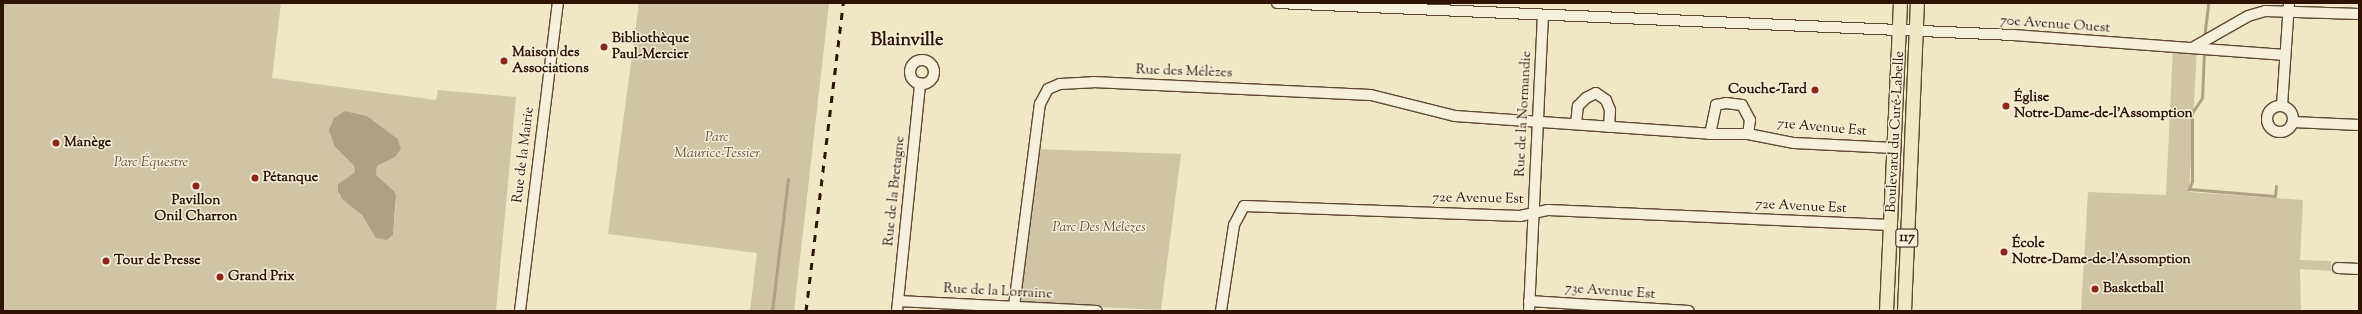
<!DOCTYPE html>
<meta charset="utf-8">
<style>
body{margin:0}
#map{position:relative;width:2362px;height:314px;overflow:hidden;background:#f1e7c7;font-family:"Sorts Mill Goudy",serif}
div>[style]{position:absolute}
[style*='--x']{left:calc(var(--x)*1px);top:calc(var(--y)*1px);width:calc(var(--w)*1px);rotate:calc(var(--a)*1deg)}
.green>*{inset:0;background:#d0c3a6}
.water>*{inset:0;background:#af9f84}
.stream>*{height:3px;margin:-1.5px;padding:0 1.5px;transform-origin:1.5px;border-radius:1.5px;background:#af9f84}
.roads{filter:drop-shadow(1px 0 #5f4734) drop-shadow(-1px 0 #5f4734) drop-shadow(0 1px #5f4734) drop-shadow(0 -1px #5f4734)}
.minor>*{height:10px;margin:-5px;padding:0 5px;transform-origin:5px;border-radius:5px;background:#f6efdb}
.minor>.ring{margin:-5px;padding:0;box-sizing:content-box;background:none;border:10px solid #f6efdb;border-radius:50%}
.major>*{height:13px;margin:-6.5px;padding:0 6.5px;transform-origin:6.5px;border-radius:6.5px;background:#f1e7c7}
.rail>*{height:3px;margin-top:-1.5px;transform-origin:0;background:repeating-linear-gradient(90deg,#2e1203 0 7px,transparent 0 14px)}
.dots>*{width:11px;height:11px;translate:-50% -50%;box-sizing:border-box;border:2px solid #f6efdb;border-radius:50%}
span{translate:-50% -50%;white-space:nowrap;text-align:center;line-height:1.15;-webkit-text-stroke:3px #f6efdb;paint-order:stroke}
.shield-label span{padding:1px 3px;background:#f6efdb;border:1px solid;border-radius:3px;-webkit-text-stroke-width:0}
.shield-label{font-size:13px;color:#2e1203;font-weight:700}
.street-label{font-size:14px;color:#2e1203}
.poi-label{font-size:14px;color:#2e1203;font-weight:700}
.left{translate:0 -50%;text-align:left}
.right{translate:-100% -50%;text-align:right}
.park-label{font-size:14px;color:#67503c;font-style:italic}
.district-label{font-size:18px;color:#2e1203;font-weight:700}
.frame{position:absolute;inset:0;border:4px solid #2e1203;pointer-events:none}
</style>
<div id="map">
<div class="green">
<div style="clip-path:polygon(evenodd,3px 3px,281px 3px,272px 78px,436px 100px,438px 90px,516px 97px,496px 311px,3px 311px,3px 3px,345px 111px,367px 116px,398px 139px,401px 149px,395px 157px,377px 166px,376px 175px,394px 191px,396px 203px,393px 235px,387px 240px,371px 230px,362px 215px,339px 196px,338px 184px,355px 172px,354px 166px,335px 147px,345px 111px)"></div>
<div style="clip-path:polygon(639px 3px,829px 4px,794px 311px,750px 311px,757px 253px,608px 234px)"></div>
<div style="clip-path:polygon(2173px 47px,2197px 48px,2189px 192px,2303px 200px,2300px 260px,2331px 261px,2331px 271px,2300px 269px,2301px 311px,2081px 311px,2088px 192px,2166px 195px)"></div>
<div style="clip-path:polygon(1037px 149px,1181px 154px,1161px 310px,1017px 303px)"></div>
</div>
<div class="water">
<div style="clip-path:polygon(345px 111px,367px 116px,398px 139px,401px 149px,395px 157px,377px 166px,376px 175px,394px 191px,396px 196px,393px 235px,387px 240px,376px 238px,362px 215px,342px 199px,338px 192px,338px 184px,355px 172px,354px 166px,335px 147px,329px 130px,334px 118px)"></div>
</div>
<div class="stream">
<div style="--x:2204;--y:38;--w:35;--a:-83"></div>
<div style="--x:2204;--y:51;--w:47;--a:92.4"></div>
<div style="--x:2202;--y:98;--w:18;--a:124"></div>
<div style="--x:2192;--y:113;--w:68;--a:90"></div>
<div style="--x:2192;--y:181;--w:9;--a:111"></div>
<div style="--x:2189;--y:189;--w:86;--a:4.7"></div>
<div style="--x:2275;--y:196;--w:10;--a:-84"></div>
<div style="--x:772;--y:311;--w:133;--a:-83.1"></div>
</div>
<div class="roads">
<div class="minor">
<div style="--x:1277;--y:3;--w:737;--a:2.49"></div>
<div style="--x:2013;--y:35;--w:273;--a:4.2"></div>
<div style="--x:2192;--y:48;--w:64;--a:-29.7"></div>
<div style="--x:2248;--y:16;--w:18;--a:-16"></div>
<div style="--x:2265;--y:11;--w:94;--a:1.8"></div>
<div class="ring" style="left:910px;top:60px;width:14px;height:14px"></div>
<div class="ring" style="left:2267px;top:106px;width:16px;height:16px"></div>
<div style="--x:2282;--y:106;--w:103;--a:-86.1"></div>
<div style="--x:2293;--y:122;--w:66;--a:2.6"></div>
<div style="--x:1576;--y:124;--w:18;--a:-84"></div>
<div style="--x:1578;--y:106;--w:11;--a:-45"></div>
<div style="--x:1586;--y:98;--w:11;--a:-27"></div>
<div style="--x:1596;--y:93;--w:12;--a:35"></div>
<div style="--x:1606;--y:100;--w:11;--a:68"></div>
<div style="--x:1610;--y:110;--w:17;--a:93"></div>
<div style="--x:1710;--y:134;--w:30;--a:-78"></div>
<div style="--x:1716;--y:105;--w:10;--a:-11"></div>
<div style="--x:1726;--y:103;--w:16;--a:7"></div>
<div style="--x:1742;--y:105;--w:17;--a:62"></div>
<div style="--x:1750;--y:120;--w:14;--a:98"></div>
<div style="--x:2338;--y:268;--w:21;--a:3"></div>
<div style="--x:898;--y:301;--w:199;--a:2.9"></div>
<div style="--x:1529;--y:301;--w:160;--a:3.6"></div>
<div style="--x:1014;--y:306;--w:204;--a:-82.7"></div>
<div style="--x:1040;--y:104;--w:17;--a:-62"></div>
<div style="--x:1048;--y:89;--w:13;--a:-23"></div>
<div style="--x:1060;--y:84;--w:33;--a:-3"></div>
<div style="--x:1093;--y:82;--w:278;--a:2.7"></div>
<div style="--x:1371;--y:95;--w:87;--a:14"></div>
<div style="--x:1455;--y:116;--w:256;--a:4"></div>
<div style="--x:1710;--y:134;--w:38;--a:0"></div>
<div style="--x:1748;--y:134;--w:47;--a:11.1"></div>
<div style="--x:1794;--y:143;--w:100;--a:2.9"></div>
<div style="--x:520;--y:311;--w:310;--a:-83"></div>
<div style="--x:897;--y:311;--w:229;--a:-84.2"></div>
<div style="--x:1221;--y:311;--w:87;--a:-81.4"></div>
<div style="--x:1234;--y:225;--w:21;--a:-62"></div>
<div style="--x:1244;--y:206;--w:276;--a:2.1"></div>
<div style="--x:1520;--y:216;--w:29;--a:-12"></div>
<div style="--x:1548;--y:210;--w:343;--a:2.5"></div>
<div style="--x:1529;--y:311;--w:296;--a:-87.3"></div>
</div>
<div class="major">
<div style="--x:1886;--y:311;--w:308;--a:-87.4"></div>
<div style="--x:1904;--y:311;--w:308;--a:-87.6"></div>
</div>
</div>
<div class="rail">
<div style="--x:806;--y:311;--w:310;--a:-83.1"></div>
</div>
<div class="dots">
<div style="left:604px;top:47px;background:#8f2418"></div>
<div style="left:504px;top:61px;background:#8f2418"></div>
<div style="left:1815px;top:90px;background:#8f2418"></div>
<div style="left:2006px;top:106px;background:#8f2418"></div>
<div style="left:56px;top:143px;background:#8f2418"></div>
<div style="left:255px;top:178px;background:#8f2418"></div>
<div style="left:196px;top:186px;background:#8f2418"></div>
<div style="left:2004px;top:252px;background:#8f2418"></div>
<div style="left:106px;top:261px;background:#8f2418"></div>
<div style="left:220px;top:277px;background:#8f2418"></div>
<div style="left:2095px;top:289px;background:#8f2418"></div>
</div>
<div class="shield-label">
<span style="left:1907px;top:238px">117</span>
</div>
<div class="street-label">
<span style="left:2055px;top:25px;rotate:4deg">70e Avenue Ouest</span>
<span style="left:1184px;top:72px;rotate:2deg">Rue des Mélèzes</span>
<span style="left:1524px;top:114px;rotate:-87deg">Rue de la Normandie</span>
<span style="left:1822px;top:128px;rotate:5deg">71e Avenue Est</span>
<span style="left:1896px;top:132px;rotate:-87deg">Boulevard du Curé-Labelle</span>
<span style="left:524px;top:155px;rotate:-83deg">Rue de la Mairie</span>
<span style="left:895px;top:191px;rotate:-84deg">Rue de la Bretagne</span>
<span style="left:1478px;top:199px;rotate:1deg">72e Avenue Est</span>
<span style="left:1801px;top:207px;rotate:3deg">72e Avenue Est</span>
<span style="left:998px;top:292px;rotate:3deg">Rue de la Lorraine</span>
<span style="left:1610px;top:292px;rotate:4deg">73e Avenue Est</span>
</div>
<div class="poi-label">
<span class="left" style="left:612px;top:47px">Bibliothèque<br>Paul-Mercier</span>
<span class="left" style="left:512px;top:61px">Maison des<br>Associations</span>
<span class="right" style="left:1807px;top:90px">Couche-Tard</span>
<span class="left" style="left:2014px;top:106px">Église<br>Notre-Dame-de-l'Assomption</span>
<span class="left" style="left:64px;top:143px">Manège</span>
<span class="left" style="left:263px;top:178px">Pétanque</span>
<span style="left:196px;top:209px">Pavillon<br>Onil Charron</span>
<span class="left" style="left:2012px;top:252px">École<br>Notre-Dame-de-l'Assomption</span>
<span class="left" style="left:114px;top:261px">Tour de Presse</span>
<span class="left" style="left:228px;top:277px">Grand Prix</span>
<span class="left" style="left:2103px;top:289px">Basketball</span>
</div>
<div class="park-label">
<span style="left:717px;top:146px">Parc<br>Maurice-Tessier</span>
<span style="left:151px;top:163px">Parc Équestre</span>
<span style="left:1099px;top:228px">Parc Des Mélèzes</span>
</div>
<div class="district-label">
<span style="left:907px;top:41px">Blainville</span>
</div>
<div class="frame"></div>
</div>
